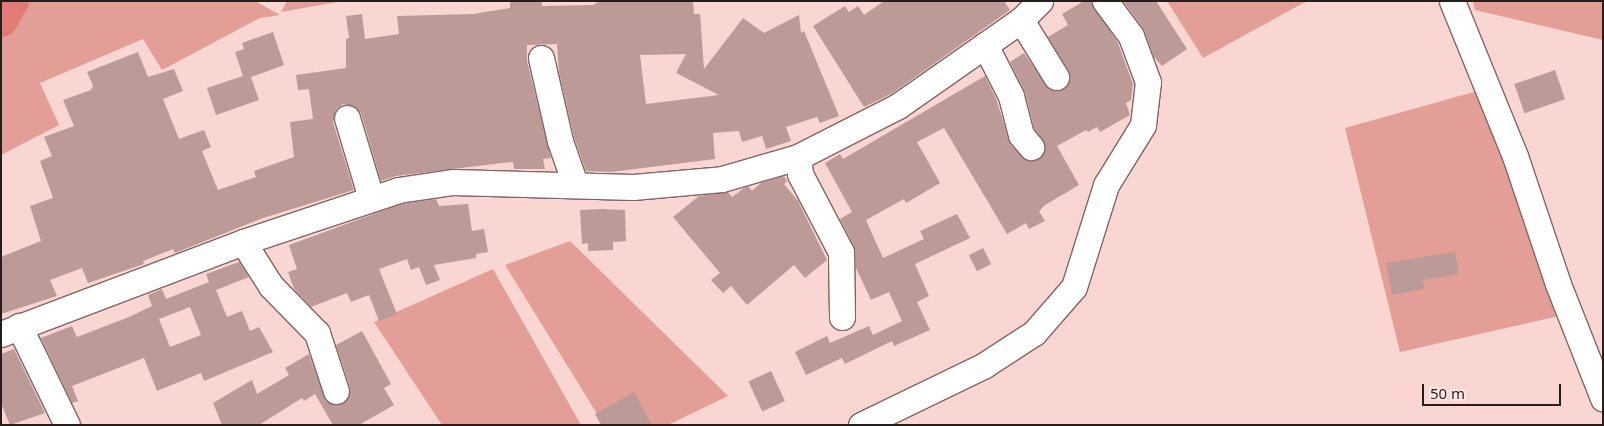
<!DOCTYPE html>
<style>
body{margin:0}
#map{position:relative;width:1604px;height:426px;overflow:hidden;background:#fad6d3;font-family:"Noto Sans",sans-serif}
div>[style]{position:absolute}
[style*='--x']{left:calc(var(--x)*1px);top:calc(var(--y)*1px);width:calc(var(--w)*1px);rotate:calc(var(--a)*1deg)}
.green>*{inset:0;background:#e49e98}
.river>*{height:34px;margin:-17px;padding:0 17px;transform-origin:17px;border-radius:17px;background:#e27b75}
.building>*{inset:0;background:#bc9a97;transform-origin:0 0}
.roads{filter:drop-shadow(1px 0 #836461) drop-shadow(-1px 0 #836461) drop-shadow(0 1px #836461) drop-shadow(0 -1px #836461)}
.minor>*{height:25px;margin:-12.5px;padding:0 12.5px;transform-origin:12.5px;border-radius:12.5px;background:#fff}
span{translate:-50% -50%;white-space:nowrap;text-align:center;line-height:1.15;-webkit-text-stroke:4.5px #fde7e5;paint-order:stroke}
.frame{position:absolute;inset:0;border:2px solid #291d1c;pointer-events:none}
.scale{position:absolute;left:1422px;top:384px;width:139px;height:22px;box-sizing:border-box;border:2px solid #291d1c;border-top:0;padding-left:6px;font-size:15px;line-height:18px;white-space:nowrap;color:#291d1c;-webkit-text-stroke:4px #fde7e5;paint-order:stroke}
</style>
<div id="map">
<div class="green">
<div style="clip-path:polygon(1px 1px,255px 1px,280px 15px,260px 18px,162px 70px,143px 39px,40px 83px,59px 125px,1px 155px)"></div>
<div style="clip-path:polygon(287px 1px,343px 1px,281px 12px)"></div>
<div style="clip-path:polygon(1167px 1px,1307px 1px,1203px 58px)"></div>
<div style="clip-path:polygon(1473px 1px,1603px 1px,1603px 40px,1475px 10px)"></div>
<div style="clip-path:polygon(1481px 90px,1559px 316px,1400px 352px,1345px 128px)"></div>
<div style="clip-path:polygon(570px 241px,728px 396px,668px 425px,604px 425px,505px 265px)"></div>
<div style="clip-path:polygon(493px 269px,581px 425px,442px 425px,374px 322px)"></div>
</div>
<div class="river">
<div style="--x:1;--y:20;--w:22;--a:-60"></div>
</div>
<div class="building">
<div style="clip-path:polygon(evenodd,510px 1px,542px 1px,542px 6px,593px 5px,600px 1px,693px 1px,694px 14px,700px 14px,704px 69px,743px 18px,764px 33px,799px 15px,801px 33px,804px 31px,839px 116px,820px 123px,817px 117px,786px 127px,791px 141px,766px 149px,762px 136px,742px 142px,739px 131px,713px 133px,715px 159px,611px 172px,586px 171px,574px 137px,559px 72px,557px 44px,527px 45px,527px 61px,551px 158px,543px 159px,545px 169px,514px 169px,513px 162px,502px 163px,396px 176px,381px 181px,361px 113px,356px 107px,343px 104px,336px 109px,333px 122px,354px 190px,263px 218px,175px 253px,173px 249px,143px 261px,144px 264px,88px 283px,82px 268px,50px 280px,57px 296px,1px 314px,1px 257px,41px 241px,30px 206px,53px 198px,40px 161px,52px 156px,44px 137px,74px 126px,63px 100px,91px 90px,93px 86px,87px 72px,138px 52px,148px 77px,174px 69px,183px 91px,163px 99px,179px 139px,204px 130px,211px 147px,202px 151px,218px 190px,256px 177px,254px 171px,294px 157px,290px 122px,313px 119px,309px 89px,298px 90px,296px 75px,346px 68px,346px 39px,349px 38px,346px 16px,362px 14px,365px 39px,399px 34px,397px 16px,473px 14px,510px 8px,510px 1px,686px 54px,676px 73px,719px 95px,646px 104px,640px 55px,686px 54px)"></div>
<div style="clip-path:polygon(884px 1px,1004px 1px,1010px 10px,891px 94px,864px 107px,813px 26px,845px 6px,849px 12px,858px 6px,864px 15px)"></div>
<div style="clip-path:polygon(1084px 1px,1091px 1px,1118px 43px,1133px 84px,1131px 100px,1126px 103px,1130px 115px,1100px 132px,1097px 127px,1088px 132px,1086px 130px,1057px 146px,1079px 185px,1045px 205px,1039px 211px,1045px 221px,1029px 229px,1026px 223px,1007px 234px,944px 128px,917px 142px,940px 183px,906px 203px,904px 199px,866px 220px,883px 258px,924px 239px,920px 231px,957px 214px,970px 238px,915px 264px,929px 296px,917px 302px,930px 330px,894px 346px,892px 341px,845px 364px,842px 358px,806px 375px,795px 352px,827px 336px,830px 343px,869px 326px,873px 335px,902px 321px,889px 292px,871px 300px,856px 268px,854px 246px,840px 219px,852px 212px,825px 163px,840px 154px,843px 159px,985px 76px,997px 101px,1010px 144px,1026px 160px,1040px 158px,1045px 144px,1034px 128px,1025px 92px,1010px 62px,1024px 53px,1049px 89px,1064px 89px,1070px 77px,1068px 70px,1048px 37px,1068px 25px,1062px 14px)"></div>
<div style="clip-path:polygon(1123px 1px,1156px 1px,1187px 49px,1162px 66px,1154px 57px,1143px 28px)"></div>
<div style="clip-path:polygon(273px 32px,284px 65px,251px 77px,259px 100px,216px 115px,207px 88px,243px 76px,235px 52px,244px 49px,242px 43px)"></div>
<div style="left:1555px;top:70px;width:31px;height:43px;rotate:71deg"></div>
<div style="clip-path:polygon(784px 176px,787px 181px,784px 184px,798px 201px,827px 260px,805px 278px,794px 265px,747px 305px,731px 286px,723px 293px,711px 280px,720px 273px,673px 217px,699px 196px,728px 192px,732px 197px,744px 188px,748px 186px,752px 191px,761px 183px)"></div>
<div style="clip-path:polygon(436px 199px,439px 206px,468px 204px,472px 231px,484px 229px,488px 252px,476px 254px,476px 258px,434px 265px,440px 280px,426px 285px,419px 267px,411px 270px,407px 259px,379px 269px,397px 314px,379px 321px,369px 295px,351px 302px,347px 293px,311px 307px,294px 289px,288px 272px,297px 269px,289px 245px,401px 204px)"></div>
<div style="clip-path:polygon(602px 209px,625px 210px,626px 241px,613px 242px,613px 250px,588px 251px,588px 243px,582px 244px,580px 210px)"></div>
<div style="left:983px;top:248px;width:18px;height:16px;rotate:63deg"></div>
<div style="clip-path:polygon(1455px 252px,1459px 274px,1423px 280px,1424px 289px,1392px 295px,1386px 263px)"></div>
<div style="clip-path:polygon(evenodd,239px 262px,249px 277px,216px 290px,227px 317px,242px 311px,250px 331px,259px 327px,273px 352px,204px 381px,201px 373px,157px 391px,144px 358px,72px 386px,78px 401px,72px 403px,41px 338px,72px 326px,77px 337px,129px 317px,152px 306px,148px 295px,162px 289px,166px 299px,209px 282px,206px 274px,239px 262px,190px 307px,201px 335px,170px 347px,159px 319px,190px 307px)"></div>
<div style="clip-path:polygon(362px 331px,391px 384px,384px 388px,394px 405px,359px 425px,333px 425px,315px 394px,304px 401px,302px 398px,259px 425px,222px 425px,213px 403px,252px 380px,257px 394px,289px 375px,285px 368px,309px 354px,326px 401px,334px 405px,346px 401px,350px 387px,336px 345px)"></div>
<div style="clip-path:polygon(14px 349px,45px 413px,10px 425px,1px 403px,1px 354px)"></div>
<div style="left:771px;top:371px;width:33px;height:25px;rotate:65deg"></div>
<div style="clip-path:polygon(634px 392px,652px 425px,601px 425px,595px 414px)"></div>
</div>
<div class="roads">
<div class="minor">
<div style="--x:1452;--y:1;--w:167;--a:67.9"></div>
<div style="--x:1515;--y:156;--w:135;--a:71.4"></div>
<div style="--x:1558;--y:284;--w:123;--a:68.5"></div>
<div style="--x:1021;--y:20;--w:67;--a:58.4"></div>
<div style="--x:985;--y:45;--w:57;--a:63"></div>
<div style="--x:1011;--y:96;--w:40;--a:75.6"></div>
<div style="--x:1021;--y:135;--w:16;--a:50"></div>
<div style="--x:541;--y:58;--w:85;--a:77.1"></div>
<div style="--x:560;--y:141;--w:46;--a:70.8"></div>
<div style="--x:347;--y:118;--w:84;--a:73.3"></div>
<div style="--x:798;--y:157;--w:17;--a:83"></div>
<div style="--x:800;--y:174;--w:88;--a:62.3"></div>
<div style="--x:841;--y:252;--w:65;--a:89.1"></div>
<div style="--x:243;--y:242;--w:52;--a:57.5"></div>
<div style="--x:271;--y:286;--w:66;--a:45.6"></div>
<div style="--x:317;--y:333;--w:61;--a:71.9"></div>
<div style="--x:19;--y:326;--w:110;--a:64.1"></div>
<div style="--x:1;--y:334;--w:259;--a:-20.8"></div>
<div style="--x:243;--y:242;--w:163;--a:-18.5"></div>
<div style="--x:398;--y:190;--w:56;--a:-8.3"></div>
<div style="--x:453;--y:182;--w:180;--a:1.6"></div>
<div style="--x:633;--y:187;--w:89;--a:-5.1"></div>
<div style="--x:722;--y:179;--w:79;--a:-16.1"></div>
<div style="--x:798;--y:157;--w:112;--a:-27"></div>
<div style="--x:898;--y:106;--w:150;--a:-35"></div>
<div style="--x:1021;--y:20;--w:27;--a:-45"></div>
<div style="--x:861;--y:425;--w:136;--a:-25.8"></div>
<div style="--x:983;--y:366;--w:61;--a:-32.9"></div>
<div style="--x:1034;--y:333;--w:61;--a:-49"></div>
<div style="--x:1074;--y:287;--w:107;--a:-72.6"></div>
<div style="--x:1106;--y:185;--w:70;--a:-58.3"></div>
<div style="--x:1143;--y:125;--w:43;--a:-83.4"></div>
<div style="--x:1148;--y:82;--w:49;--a:-110.3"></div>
<div style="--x:1131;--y:36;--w:44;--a:-126.6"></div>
</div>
</div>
<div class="frame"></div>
<div class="scale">50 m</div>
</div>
